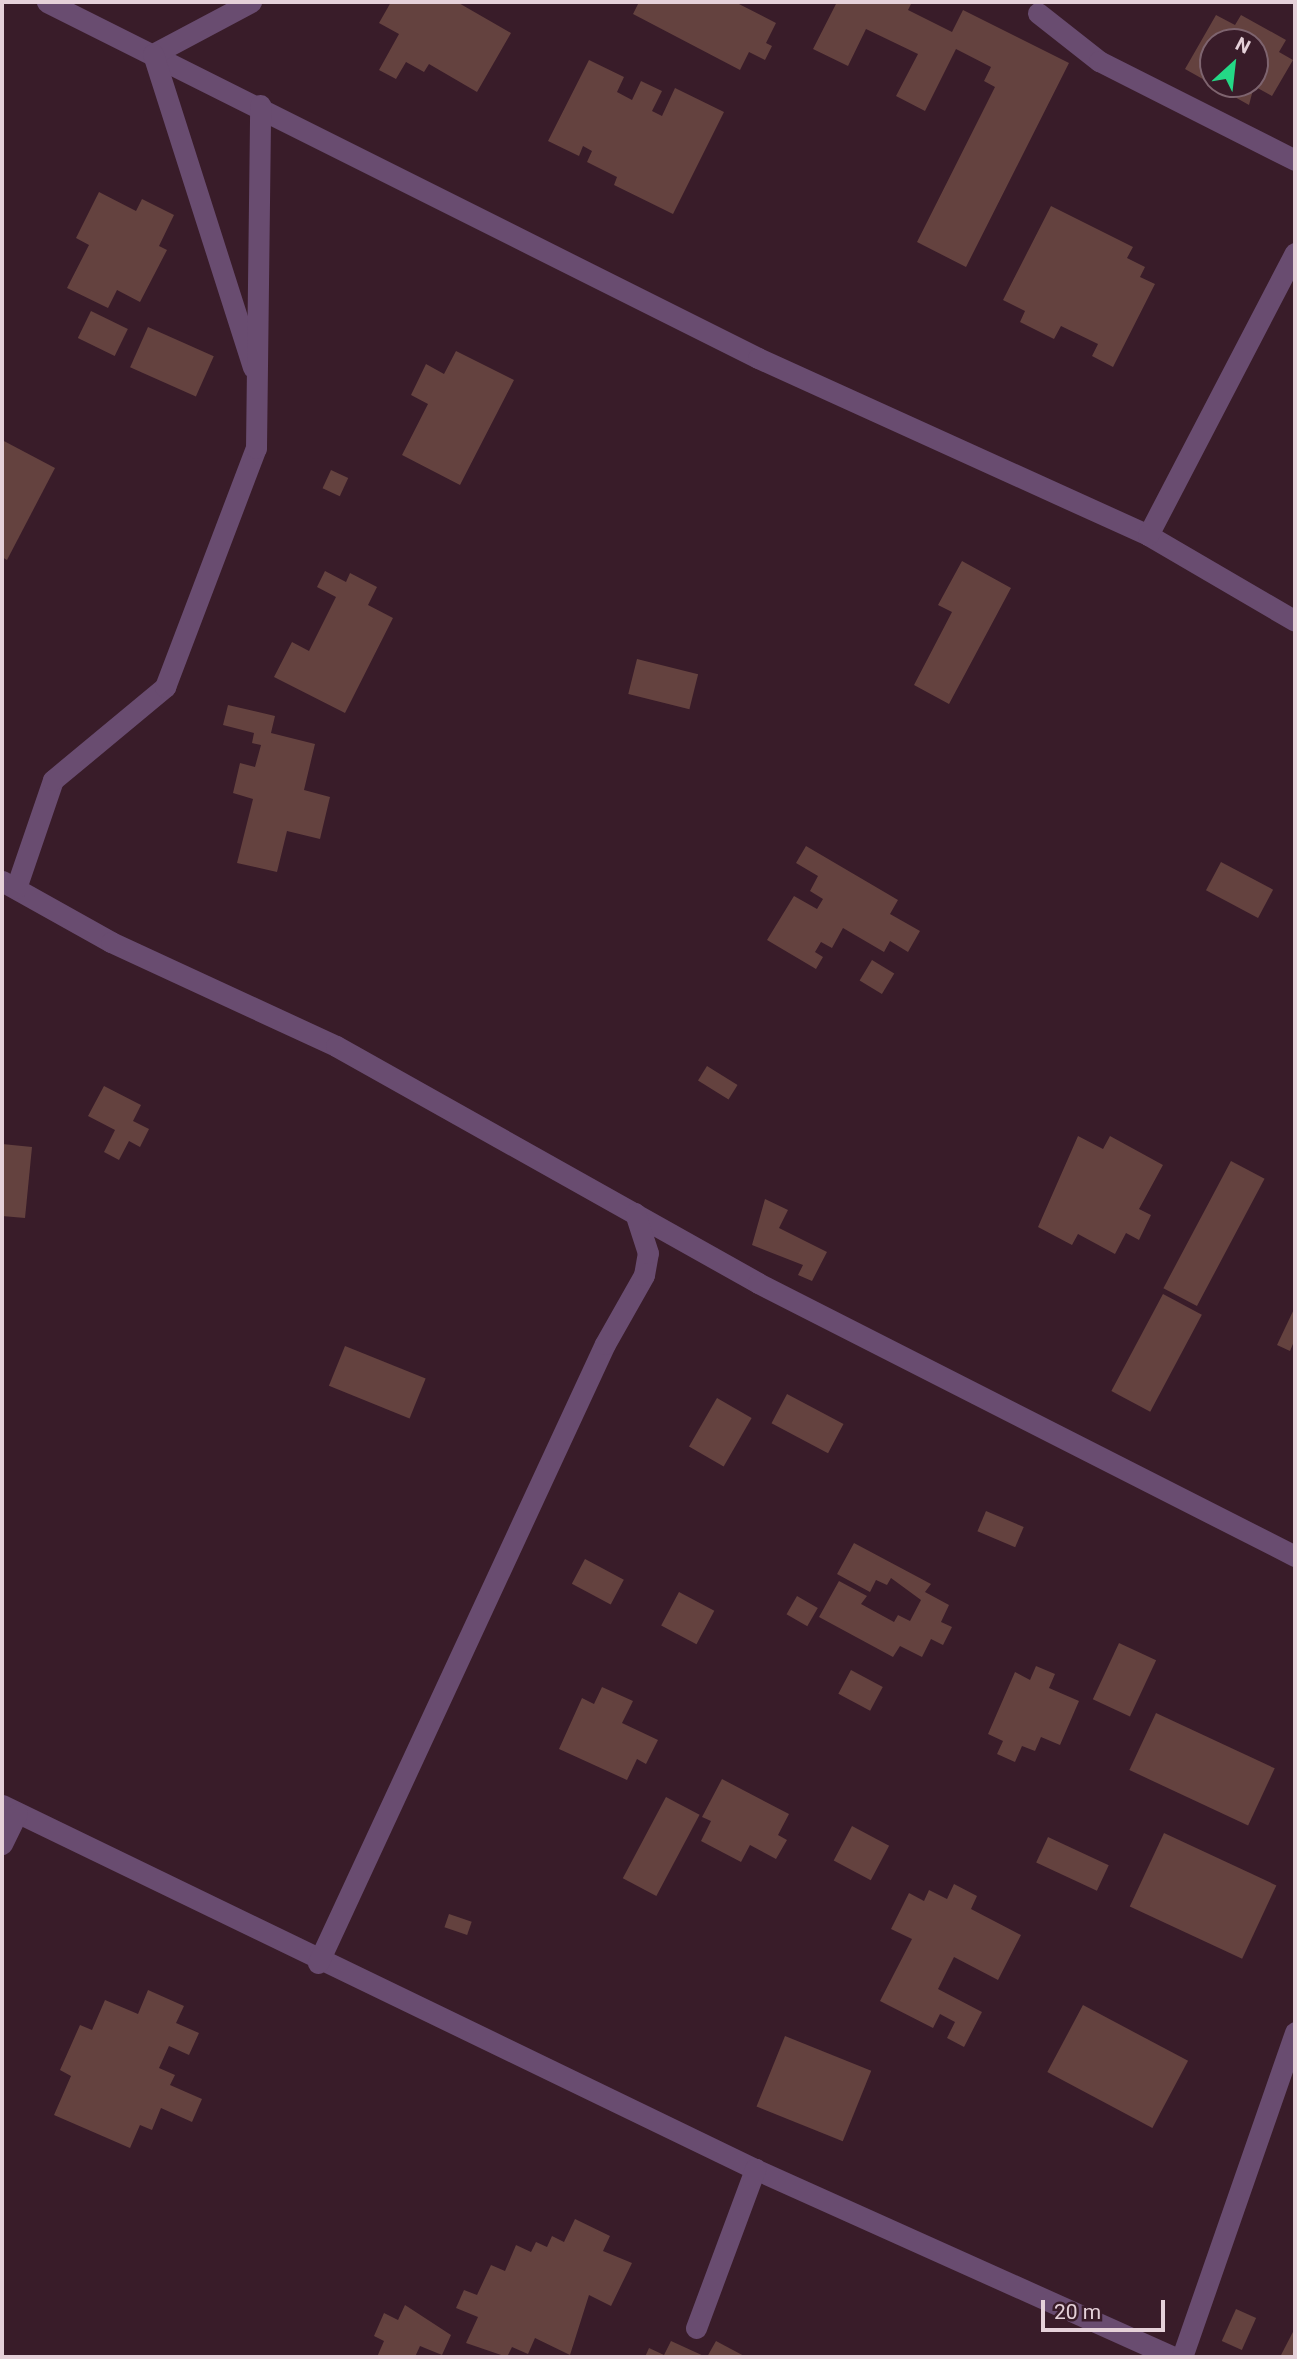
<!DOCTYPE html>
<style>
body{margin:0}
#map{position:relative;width:1297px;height:2359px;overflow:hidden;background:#391c29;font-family:Roboto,sans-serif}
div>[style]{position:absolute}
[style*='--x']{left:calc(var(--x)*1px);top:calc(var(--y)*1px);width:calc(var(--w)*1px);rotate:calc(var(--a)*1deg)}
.building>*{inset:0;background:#64423f;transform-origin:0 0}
.street>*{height:21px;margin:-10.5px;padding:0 10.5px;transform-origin:10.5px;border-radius:10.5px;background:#694c70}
span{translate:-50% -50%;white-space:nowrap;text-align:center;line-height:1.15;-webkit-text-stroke:5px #391c29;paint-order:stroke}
.frame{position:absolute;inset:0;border:4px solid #e5d1d9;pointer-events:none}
.north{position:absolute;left:1199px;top:28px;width:70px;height:70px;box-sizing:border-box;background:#391c29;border:2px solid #7e646f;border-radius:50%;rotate:27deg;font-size:19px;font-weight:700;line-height:28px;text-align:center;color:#e5d1d9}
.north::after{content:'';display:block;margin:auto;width:24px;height:32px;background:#24d886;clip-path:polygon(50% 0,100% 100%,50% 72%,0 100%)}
.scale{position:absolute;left:1041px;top:2300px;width:124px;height:32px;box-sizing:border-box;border:4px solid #e5d1d9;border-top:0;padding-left:9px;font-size:21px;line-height:24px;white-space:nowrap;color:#e5d1d9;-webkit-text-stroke:5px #391c29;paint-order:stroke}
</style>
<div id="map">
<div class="building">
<div style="clip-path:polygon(391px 2px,457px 2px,511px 33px,477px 92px,429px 64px,424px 72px,406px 62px,396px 79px,379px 70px,399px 34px,379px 23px)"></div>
<div style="clip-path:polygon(639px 2px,735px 2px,776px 23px,766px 43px,772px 46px,765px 60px,749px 52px,740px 70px,633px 14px)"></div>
<div style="clip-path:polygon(837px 2px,912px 2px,908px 10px,952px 32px,963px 10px,1069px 63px,966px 267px,917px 242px,995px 87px,984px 81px,991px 67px,956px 49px,925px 111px,896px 96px,918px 54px,866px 29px,848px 66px,813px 49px)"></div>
<div style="clip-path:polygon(evenodd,1216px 15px,1235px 25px,1241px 15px,1286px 40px,1279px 52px,1293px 60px,1272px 96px,1254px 86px,1249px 105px,1185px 69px,1216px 15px,1213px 42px,1255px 42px,1255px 84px,1213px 84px,1213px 42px)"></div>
<div style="clip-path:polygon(589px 60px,624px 77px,617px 92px,632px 100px,641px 81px,662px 91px,652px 111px,662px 116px,675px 88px,724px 112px,673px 214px,614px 185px,617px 177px,587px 162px,592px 151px,583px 146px,579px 156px,548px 141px)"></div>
<div style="clip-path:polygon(99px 192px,136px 211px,142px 199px,174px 215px,159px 246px,167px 250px,140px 302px,117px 290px,108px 308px,67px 288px,89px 245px,76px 238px)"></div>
<div style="clip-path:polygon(1051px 206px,1133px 247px,1127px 258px,1145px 267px,1140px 277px,1155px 284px,1113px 367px,1092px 356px,1098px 344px,1061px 326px,1054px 339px,1020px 322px,1025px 311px,1003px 300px)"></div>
<div style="left:91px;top:311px;width:41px;height:30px;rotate:26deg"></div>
<div style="left:148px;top:327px;width:72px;height:44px;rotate:24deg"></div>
<div style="clip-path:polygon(456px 351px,514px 380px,460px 485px,402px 455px,428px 404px,411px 395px,426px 364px,444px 374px)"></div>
<div style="clip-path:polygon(2px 440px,55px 468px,7px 560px,2px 557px)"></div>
<div style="left:331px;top:470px;width:19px;height:20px;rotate:25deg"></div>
<div style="clip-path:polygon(962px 561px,1011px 588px,949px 704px,914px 685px,952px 612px,938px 605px)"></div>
<div style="clip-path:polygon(325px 571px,346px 582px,350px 573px,377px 587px,368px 605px,393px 618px,345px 713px,274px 677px,292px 642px,309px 651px,336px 597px,317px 587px)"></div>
<div style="left:637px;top:659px;width:63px;height:36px;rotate:14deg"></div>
<div style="clip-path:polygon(228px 705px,275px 716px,271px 733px,315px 744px,304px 790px,330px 797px,320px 839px,287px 831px,277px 872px,237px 863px,253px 799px,233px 793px,240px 763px,255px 767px,261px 745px,252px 743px,254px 733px,223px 725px)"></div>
<div style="clip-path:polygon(806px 846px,898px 900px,890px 914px,920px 931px,908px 952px,890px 941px,884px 952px,843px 928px,832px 948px,821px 942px,815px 952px,823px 957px,816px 969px,767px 940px,794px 896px,817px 909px,823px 899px,810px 891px,818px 876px,796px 863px)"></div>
<div style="left:1221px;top:862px;width:59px;height:32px;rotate:28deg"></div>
<div style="left:872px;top:960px;width:26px;height:24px;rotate:31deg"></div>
<div style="left:707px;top:1066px;width:36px;height:17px;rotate:32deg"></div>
<div style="clip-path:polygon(104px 1086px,141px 1105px,133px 1121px,149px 1129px,140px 1147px,129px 1141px,119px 1160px,104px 1152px,115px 1130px,88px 1116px)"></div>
<div style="clip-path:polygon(1078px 1136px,1103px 1149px,1110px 1136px,1163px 1165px,1139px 1209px,1151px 1215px,1139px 1240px,1126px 1233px,1115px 1254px,1078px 1234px,1072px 1245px,1038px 1227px)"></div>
<div style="clip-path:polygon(2px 1144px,32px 1147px,25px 1218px,2px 1216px)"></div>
<div style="left:1231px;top:1161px;width:38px;height:144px;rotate:28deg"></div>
<div style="clip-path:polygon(765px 1199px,788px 1210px,779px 1228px,827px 1252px,812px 1281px,798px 1275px,803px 1265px,752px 1245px)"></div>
<div style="left:1163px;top:1294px;width:44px;height:110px;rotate:28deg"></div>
<div style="clip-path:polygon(1295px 1307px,1295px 1339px,1290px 1351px,1277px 1345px)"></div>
<div style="left:345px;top:1346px;width:87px;height:43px;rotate:22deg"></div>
<div style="left:787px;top:1394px;width:64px;height:33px;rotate:28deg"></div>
<div style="left:717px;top:1398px;width:40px;height:56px;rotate:30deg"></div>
<div style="left:986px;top:1511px;width:41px;height:22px;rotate:23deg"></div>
<div style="clip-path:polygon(854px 1543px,931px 1584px,925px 1592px,949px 1605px,941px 1622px,952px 1627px,943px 1645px,931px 1639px,922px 1657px,900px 1646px,893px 1657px,819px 1617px,839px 1581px,867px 1596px,861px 1604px,894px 1622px,898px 1615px,910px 1621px,921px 1600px,891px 1578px,887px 1585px,876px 1580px,870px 1592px,837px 1574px)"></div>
<div style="left:585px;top:1559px;width:44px;height:28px;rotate:28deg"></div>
<div style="left:679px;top:1592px;width:40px;height:38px;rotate:28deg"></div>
<div style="left:797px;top:1596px;width:24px;height:21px;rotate:30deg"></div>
<div style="left:1119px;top:1643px;width:41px;height:62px;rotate:25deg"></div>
<div style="clip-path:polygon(1036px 1666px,1055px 1674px,1049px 1688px,1079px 1701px,1060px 1745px,1041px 1737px,1035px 1751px,1022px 1746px,1015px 1762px,997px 1754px,1003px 1741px,988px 1734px,1015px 1672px,1030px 1680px)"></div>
<div style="left:851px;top:1670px;width:36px;height:27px;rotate:28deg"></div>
<div style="clip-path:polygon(602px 1687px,633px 1701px,622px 1723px,658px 1740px,646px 1764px,637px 1759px,627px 1780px,559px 1749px,582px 1698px,594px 1704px)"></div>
<div style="left:1156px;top:1713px;width:131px;height:63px;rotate:25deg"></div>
<div style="clip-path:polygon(722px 1779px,789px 1814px,778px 1835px,787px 1840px,776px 1859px,750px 1845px,741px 1862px,701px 1841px,711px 1821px,702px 1817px)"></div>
<div style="left:666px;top:1797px;width:38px;height:92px;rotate:28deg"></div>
<div style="left:852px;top:1826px;width:42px;height:39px;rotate:28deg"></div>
<div style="left:1164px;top:1833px;width:124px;height:81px;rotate:25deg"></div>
<div style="left:1048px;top:1837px;width:67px;height:28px;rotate:25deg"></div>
<div style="clip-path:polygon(954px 1884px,977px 1896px,971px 1909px,1021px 1935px,998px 1980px,954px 1957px,938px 1989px,982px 2012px,964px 2047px,947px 2038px,955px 2022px,940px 2014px,933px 2028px,880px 2001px,912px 1939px,891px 1929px,909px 1893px,924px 1901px,929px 1890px,947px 1899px)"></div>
<div style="left:449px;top:1914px;width:24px;height:14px;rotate:19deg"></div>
<div style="clip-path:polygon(148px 1990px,184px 2006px,176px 2023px,199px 2033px,189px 2055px,169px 2046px,159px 2068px,175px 2075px,170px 2085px,202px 2099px,192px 2122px,161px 2108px,152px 2130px,140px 2125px,130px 2148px,54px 2115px,71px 2076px,60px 2070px,80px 2025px,92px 2030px,105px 2000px,138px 2014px)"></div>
<div style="left:1083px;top:2005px;width:119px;height:76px;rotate:28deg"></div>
<div style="left:785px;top:2036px;width:93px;height:76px;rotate:22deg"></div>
<div style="clip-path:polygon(575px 2219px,610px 2236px,603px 2251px,632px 2263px,611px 2306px,589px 2295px,570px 2355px,535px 2338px,528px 2354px,512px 2347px,507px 2357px,466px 2343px,478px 2317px,456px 2308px,464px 2290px,477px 2295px,491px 2265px,505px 2271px,516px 2245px,531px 2252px,536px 2242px,547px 2247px,552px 2236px,564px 2242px)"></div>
<div style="clip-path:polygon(405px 2305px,451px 2335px,442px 2355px,420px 2346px,415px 2357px,377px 2357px,384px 2341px,374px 2336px,384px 2313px,398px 2320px)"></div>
<div style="left:1236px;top:2309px;width:22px;height:35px;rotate:24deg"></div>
<div style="clip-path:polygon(1295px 2328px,1295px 2357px,1280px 2357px)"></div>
<div style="clip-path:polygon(671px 2341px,706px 2357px,634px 2357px,645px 2357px,649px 2348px,664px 2355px)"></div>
<div style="clip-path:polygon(716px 2341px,746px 2357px,707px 2357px)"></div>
</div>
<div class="street">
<div style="--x:47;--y:2;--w:795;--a:26.6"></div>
<div style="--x:758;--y:358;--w:428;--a:24.4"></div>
<div style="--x:1148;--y:535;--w:170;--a:30.3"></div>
<div style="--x:251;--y:2;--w:111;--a:152"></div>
<div style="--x:153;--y:54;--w:329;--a:72.3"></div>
<div style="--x:1038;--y:13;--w:78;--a:38.2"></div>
<div style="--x:1099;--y:61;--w:220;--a:26.8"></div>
<div style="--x:1148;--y:535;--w:318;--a:-62.5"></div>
<div style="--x:2;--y:881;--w:125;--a:29.2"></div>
<div style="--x:111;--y:942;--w:248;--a:24.8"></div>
<div style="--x:336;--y:1046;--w:484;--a:29.3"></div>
<div style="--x:758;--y:1283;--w:602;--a:26.95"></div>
<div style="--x:16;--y:888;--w:114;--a:-71.1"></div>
<div style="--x:53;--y:780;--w:146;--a:-39.7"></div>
<div style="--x:165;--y:687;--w:256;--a:-69.2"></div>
<div style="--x:256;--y:448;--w:343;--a:-89.3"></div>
<div style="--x:2;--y:1805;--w:836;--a:25.8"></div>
<div style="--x:755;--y:2169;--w:459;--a:24.2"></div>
<div style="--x:2;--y:1844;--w:34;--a:-64"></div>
<div style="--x:318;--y:1963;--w:682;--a:-65.13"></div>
<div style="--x:605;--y:1344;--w:79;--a:-60.5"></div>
<div style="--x:644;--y:1275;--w:22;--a:-80"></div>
<div style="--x:648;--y:1253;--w:42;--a:-108"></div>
<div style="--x:696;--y:2328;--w:170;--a:-69.6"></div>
<div style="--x:1182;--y:2357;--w:344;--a:-70.8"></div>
</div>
<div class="frame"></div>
<div class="north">N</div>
<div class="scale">20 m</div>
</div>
